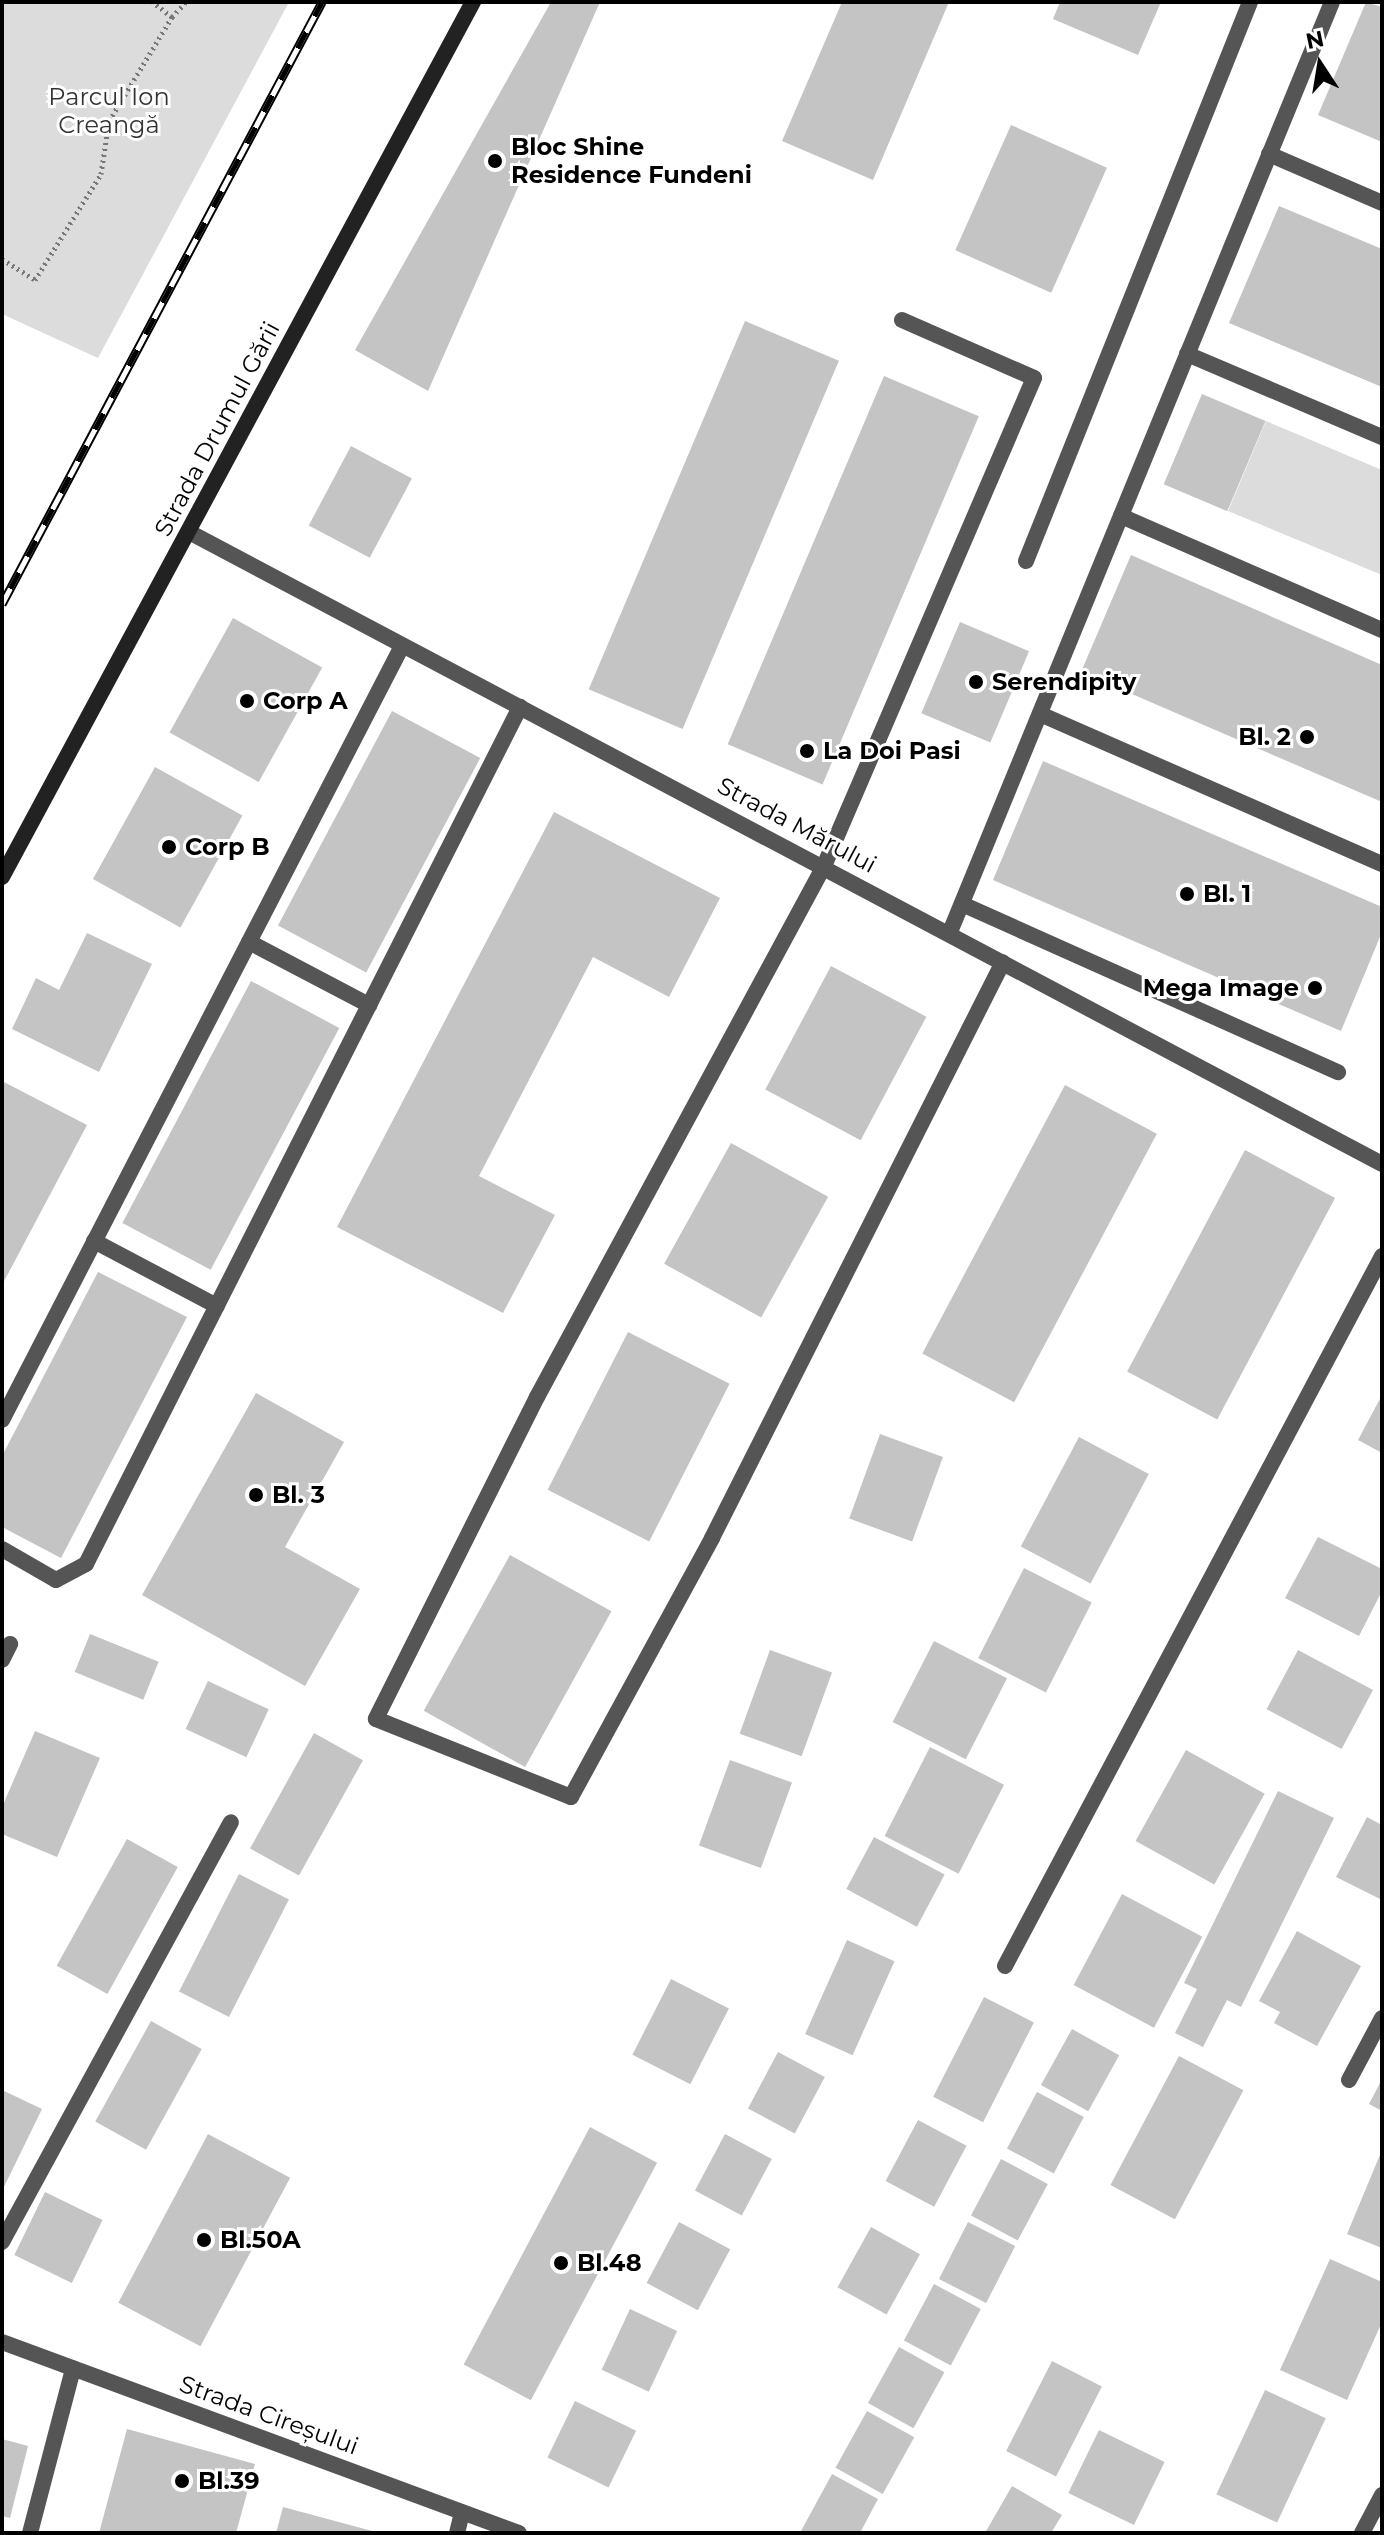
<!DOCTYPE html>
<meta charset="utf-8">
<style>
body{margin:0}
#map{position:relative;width:1384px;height:2535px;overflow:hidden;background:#fff;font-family:Montserrat,sans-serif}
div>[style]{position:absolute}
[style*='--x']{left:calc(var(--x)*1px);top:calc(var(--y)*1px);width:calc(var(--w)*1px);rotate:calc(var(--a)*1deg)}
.green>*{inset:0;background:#dcdcdc}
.building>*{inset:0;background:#c4c4c4;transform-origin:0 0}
.path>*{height:5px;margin-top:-2.5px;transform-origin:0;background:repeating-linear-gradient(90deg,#777 0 2px,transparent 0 6px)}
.lane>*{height:16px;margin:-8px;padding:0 8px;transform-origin:8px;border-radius:8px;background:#555}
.street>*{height:16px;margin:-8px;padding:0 8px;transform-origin:8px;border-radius:8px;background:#555}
.secondary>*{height:16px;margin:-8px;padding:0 8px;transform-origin:8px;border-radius:8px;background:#222}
.rail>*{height:9px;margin-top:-4.5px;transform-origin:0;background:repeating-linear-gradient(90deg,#fff 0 18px,#000 0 36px);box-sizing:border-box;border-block:2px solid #000}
.dots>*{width:22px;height:22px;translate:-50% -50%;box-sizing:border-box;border:4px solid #fff;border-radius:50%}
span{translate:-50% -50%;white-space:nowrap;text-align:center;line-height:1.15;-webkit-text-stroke:6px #fff;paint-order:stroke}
.park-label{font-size:24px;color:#333}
.poi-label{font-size:24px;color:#000;font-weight:700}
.left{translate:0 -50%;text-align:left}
.right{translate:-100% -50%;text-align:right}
.street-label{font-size:24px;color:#000}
.frame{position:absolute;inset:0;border:4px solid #000;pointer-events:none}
.north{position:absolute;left:1280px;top:24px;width:80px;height:80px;-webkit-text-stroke:6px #fff;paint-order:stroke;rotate:348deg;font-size:22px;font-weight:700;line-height:32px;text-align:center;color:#000}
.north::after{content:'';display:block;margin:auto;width:28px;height:36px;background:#000;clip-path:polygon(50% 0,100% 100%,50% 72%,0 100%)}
</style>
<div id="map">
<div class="green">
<div style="clip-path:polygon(2px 2px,289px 2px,98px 358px,2px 314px)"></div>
<div style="clip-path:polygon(1266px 421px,1382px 470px,1382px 575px,1228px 511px)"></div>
</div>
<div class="building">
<div style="clip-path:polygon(551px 2px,600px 2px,428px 391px,355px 350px)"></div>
<div style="clip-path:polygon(842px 2px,949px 2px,873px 180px,782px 141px)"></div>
<div style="clip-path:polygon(1060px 2px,1161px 2px,1138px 55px,1053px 19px)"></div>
<div style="clip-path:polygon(1366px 2px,1382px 7px,1382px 142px,1318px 115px)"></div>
<div style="left:1011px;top:125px;width:105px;height:137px;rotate:24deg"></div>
<div style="clip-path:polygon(1279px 206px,1382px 249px,1382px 387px,1229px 323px)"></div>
<div style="left:745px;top:321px;width:102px;height:400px;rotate:23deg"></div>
<div style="left:884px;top:376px;width:103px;height:400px;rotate:23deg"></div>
<div style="left:1202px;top:394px;width:69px;height:98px;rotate:23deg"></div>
<div style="left:351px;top:446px;width:69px;height:90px;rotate:28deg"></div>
<div style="clip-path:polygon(1131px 555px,1382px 665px,1382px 802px,1081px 672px)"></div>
<div style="left:233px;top:618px;width:102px;height:131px;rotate:29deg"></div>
<div style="left:960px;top:622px;width:75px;height:99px;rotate:23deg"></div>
<div style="left:392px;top:711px;width:100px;height:243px;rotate:28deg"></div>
<div style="clip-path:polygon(1043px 761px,1382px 907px,1382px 932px,1341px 1031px,993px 880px)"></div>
<div style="left:155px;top:767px;width:100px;height:128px;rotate:29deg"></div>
<div style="clip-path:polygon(554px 812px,720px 898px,669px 997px,593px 957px,479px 1176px,555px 1215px,503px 1313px,337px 1227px)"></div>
<div style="clip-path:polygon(87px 933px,152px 964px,99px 1072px,12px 1029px,36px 978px,59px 990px)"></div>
<div style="left:831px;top:966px;width:108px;height:140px;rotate:28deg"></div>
<div style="left:251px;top:981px;width:100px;height:274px;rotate:28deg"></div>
<div style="clip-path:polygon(2px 1081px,87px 1125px,2px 1285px)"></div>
<div style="left:1065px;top:1085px;width:104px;height:304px;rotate:28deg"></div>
<div style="left:731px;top:1143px;width:111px;height:138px;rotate:29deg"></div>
<div style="left:1245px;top:1150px;width:102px;height:251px;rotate:28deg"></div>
<div style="clip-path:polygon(98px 1272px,187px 1317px,61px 1558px,2px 1527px,2px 1456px)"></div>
<div style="left:628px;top:1332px;width:114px;height:177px;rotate:27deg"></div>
<div style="clip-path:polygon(256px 1393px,344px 1442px,285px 1547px,360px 1589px,305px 1686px,142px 1595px)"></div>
<div style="clip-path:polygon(1382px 1395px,1382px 1453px,1358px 1440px)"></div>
<div style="left:880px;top:1434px;width:67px;height:90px;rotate:20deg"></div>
<div style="left:1079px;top:1437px;width:79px;height:124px;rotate:28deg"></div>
<div style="clip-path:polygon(1318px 1537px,1382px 1569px,1382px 1591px,1359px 1636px,1285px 1598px)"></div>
<div style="left:510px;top:1555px;width:116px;height:178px;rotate:29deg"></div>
<div style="left:1024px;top:1568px;width:76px;height:101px;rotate:27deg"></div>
<div style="left:90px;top:1634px;width:74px;height:41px;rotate:22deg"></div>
<div style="left:934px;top:1641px;width:82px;height:91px;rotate:27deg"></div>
<div style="left:770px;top:1650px;width:66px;height:89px;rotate:20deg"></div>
<div style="left:1298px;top:1650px;width:85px;height:67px;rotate:28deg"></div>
<div style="left:208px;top:1681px;width:67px;height:53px;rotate:25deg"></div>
<div style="clip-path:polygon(35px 1731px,100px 1758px,57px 1857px,2px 1834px,2px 1807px)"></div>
<div style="left:314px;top:1733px;width:56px;height:132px;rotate:29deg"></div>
<div style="left:930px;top:1747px;width:83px;height:100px;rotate:27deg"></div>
<div style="left:1186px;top:1750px;width:90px;height:104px;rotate:29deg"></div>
<div style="left:730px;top:1760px;width:66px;height:91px;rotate:20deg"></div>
<div style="clip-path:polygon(1278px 1791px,1334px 1818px,1241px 2007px,1227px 2000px,1203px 2047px,1175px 2033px,1197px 1989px,1184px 1983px)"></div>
<div style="clip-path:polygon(1367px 1817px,1382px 1825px,1382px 1900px,1336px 1877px)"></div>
<div style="left:874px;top:1837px;width:80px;height:59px;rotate:28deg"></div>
<div style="left:127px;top:1839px;width:58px;height:145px;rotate:29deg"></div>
<div style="left:239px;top:1874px;width:56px;height:132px;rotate:27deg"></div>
<div style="left:1122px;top:1894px;width:91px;height:103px;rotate:28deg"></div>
<div style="clip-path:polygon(1297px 1931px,1361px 1966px,1317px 2046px,1274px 2023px,1280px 2012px,1259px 2001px)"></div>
<div style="left:847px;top:1940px;width:52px;height:103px;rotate:24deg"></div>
<div style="left:671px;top:1979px;width:65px;height:85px;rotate:27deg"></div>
<div style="left:984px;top:1997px;width:56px;height:112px;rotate:27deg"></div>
<div style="left:151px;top:2021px;width:58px;height:115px;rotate:29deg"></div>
<div style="left:1072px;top:2029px;width:54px;height:64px;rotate:29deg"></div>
<div style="left:778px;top:2052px;width:53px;height:64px;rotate:28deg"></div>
<div style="left:1179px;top:2056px;width:73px;height:146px;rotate:28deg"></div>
<div style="clip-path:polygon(1382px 2079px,1382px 2111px,1369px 2104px)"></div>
<div style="clip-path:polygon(2px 2090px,42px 2109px,2px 2191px)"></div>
<div style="left:1037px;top:2092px;width:53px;height:64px;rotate:28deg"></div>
<div style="left:918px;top:2120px;width:55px;height:69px;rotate:28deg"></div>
<div style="left:590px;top:2127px;width:76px;height:269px;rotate:28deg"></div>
<div style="left:208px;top:2134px;width:93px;height:191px;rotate:28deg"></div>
<div style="left:725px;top:2134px;width:53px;height:64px;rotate:28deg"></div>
<div style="clip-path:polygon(1382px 2150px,1382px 2248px,1347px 2234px)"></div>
<div style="left:1001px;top:2159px;width:53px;height:64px;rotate:28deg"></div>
<div style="left:45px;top:2192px;width:64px;height:70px;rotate:26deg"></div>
<div style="left:679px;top:2222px;width:58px;height:69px;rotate:28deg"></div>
<div style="left:968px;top:2222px;width:53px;height:64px;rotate:27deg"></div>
<div style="left:871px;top:2227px;width:56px;height:69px;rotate:29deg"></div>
<div style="clip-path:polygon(1330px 2259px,1382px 2282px,1382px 2322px,1347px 2400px,1280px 2370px)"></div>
<div style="left:934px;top:2284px;width:53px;height:64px;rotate:28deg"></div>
<div style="left:630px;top:2309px;width:52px;height:67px;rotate:25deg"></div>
<div style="left:899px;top:2347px;width:52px;height:64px;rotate:29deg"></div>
<div style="left:1052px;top:2361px;width:56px;height:101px;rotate:27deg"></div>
<div style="left:1265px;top:2390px;width:67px;height:115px;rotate:25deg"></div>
<div style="left:575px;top:2401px;width:68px;height:63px;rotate:26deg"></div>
<div style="left:867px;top:2411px;width:54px;height:65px;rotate:29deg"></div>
<div style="clip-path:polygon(127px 2429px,255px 2464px,236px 2533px,99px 2533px)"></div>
<div style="left:1099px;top:2430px;width:73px;height:70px;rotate:26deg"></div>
<div style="clip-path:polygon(2px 2439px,28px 2446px,10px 2518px,2px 2516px)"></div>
<div style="clip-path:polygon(832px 2474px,878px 2499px,860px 2533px,801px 2531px)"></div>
<div style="clip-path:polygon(1012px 2486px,1062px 2515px,1051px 2533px,985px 2533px)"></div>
<div style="clip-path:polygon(283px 2507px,376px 2532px,376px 2533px,276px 2533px)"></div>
</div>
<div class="path">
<div style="--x:172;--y:17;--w:21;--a:-47"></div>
<div style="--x:2;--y:259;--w:39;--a:32"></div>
<div style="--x:35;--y:280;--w:125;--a:-58.1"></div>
<div style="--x:101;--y:174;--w:54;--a:-81.4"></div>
<div style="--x:109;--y:121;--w:122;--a:-58.8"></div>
<div style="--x:172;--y:17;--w:24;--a:-142"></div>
</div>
<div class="lane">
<div style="--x:1269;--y:154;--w:123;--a:23.4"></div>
<div style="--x:902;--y:320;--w:144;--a:23.7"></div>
<div style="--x:1034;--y:378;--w:531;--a:113.28"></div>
<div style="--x:824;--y:866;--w:604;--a:118.39"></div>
<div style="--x:537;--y:1397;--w:360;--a:116.6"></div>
<div style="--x:376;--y:1719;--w:210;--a:21.8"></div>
<div style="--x:571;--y:1797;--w:295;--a:-61.4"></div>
<div style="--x:712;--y:1538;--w:645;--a:-63.2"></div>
<div style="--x:1187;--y:354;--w:212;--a:23.1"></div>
<div style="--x:1121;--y:516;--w:285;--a:23.6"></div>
<div style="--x:1026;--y:561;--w:602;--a:-68.16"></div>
<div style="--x:1040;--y:714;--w:373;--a:23.7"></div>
<div style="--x:962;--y:904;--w:412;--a:24.1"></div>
<div style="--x:950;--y:932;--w:1005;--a:-67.67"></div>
<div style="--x:249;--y:942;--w:136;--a:27.7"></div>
<div style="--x:94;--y:1241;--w:139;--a:27.9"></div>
<div style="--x:2;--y:1420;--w:871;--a:-62.67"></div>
<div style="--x:2;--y:1549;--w:62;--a:29.9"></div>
<div style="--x:56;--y:1580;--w:34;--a:-28"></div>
<div style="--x:86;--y:1564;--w:961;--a:-63.14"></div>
</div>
<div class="street">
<div style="--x:189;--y:532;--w:1350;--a:27.91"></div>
<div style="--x:2;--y:1660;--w:18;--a:-63"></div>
<div style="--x:1005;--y:1966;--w:804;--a:-62.03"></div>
<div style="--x:1349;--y:2080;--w:70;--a:-62"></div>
<div style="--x:2;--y:2242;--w:478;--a:-61.4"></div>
<div style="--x:2;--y:2342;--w:551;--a:20.28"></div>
<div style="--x:30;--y:2533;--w:170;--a:-75.3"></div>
<div style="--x:457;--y:2533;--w:21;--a:-76"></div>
<div style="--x:1362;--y:2533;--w:43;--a:-62.2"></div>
</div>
<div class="secondary">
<div style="--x:2;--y:877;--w:994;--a:-61.71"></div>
</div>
<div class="rail">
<div style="--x:2;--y:604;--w:682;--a:-62.01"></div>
</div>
<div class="dots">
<div style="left:495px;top:161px;background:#000"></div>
<div style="left:976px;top:682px;background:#000"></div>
<div style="left:247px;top:701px;background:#000"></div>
<div style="left:1307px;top:737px;background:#000"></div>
<div style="left:807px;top:751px;background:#000"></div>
<div style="left:169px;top:847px;background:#000"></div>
<div style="left:1187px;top:894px;background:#000"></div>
<div style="left:1315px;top:988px;background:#000"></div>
<div style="left:256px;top:1495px;background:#000"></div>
<div style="left:204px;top:2240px;background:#000"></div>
<div style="left:561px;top:2263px;background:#000"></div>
<div style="left:182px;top:2481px;background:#000"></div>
</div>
<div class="park-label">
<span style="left:109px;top:111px">Parcul Ion<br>Creangă</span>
</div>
<div class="poi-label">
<span class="left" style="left:511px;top:161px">Bloc Shine<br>Residence Fundeni</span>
<span class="left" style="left:992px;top:682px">Serendipity</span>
<span class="left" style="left:263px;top:701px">Corp A</span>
<span class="right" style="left:1291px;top:737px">Bl. 2</span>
<span class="left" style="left:823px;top:751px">La Doi Pasi</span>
<span class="left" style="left:185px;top:847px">Corp B</span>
<span class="left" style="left:1203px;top:894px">Bl. 1</span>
<span class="right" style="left:1299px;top:988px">Mega Image</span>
<span class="left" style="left:272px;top:1495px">Bl. 3</span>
<span class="left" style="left:220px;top:2240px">Bl.50A</span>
<span class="left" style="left:577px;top:2263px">Bl.48</span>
<span class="left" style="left:198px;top:2481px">Bl.39</span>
</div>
<div class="street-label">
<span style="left:217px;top:429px;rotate:-62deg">Strada Drumul Gării</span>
<span style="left:797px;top:825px;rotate:28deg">Strada Mărului</span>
<span style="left:269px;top:2415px;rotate:20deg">Strada Cireșului</span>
</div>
<div class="frame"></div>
<div class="north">N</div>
</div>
